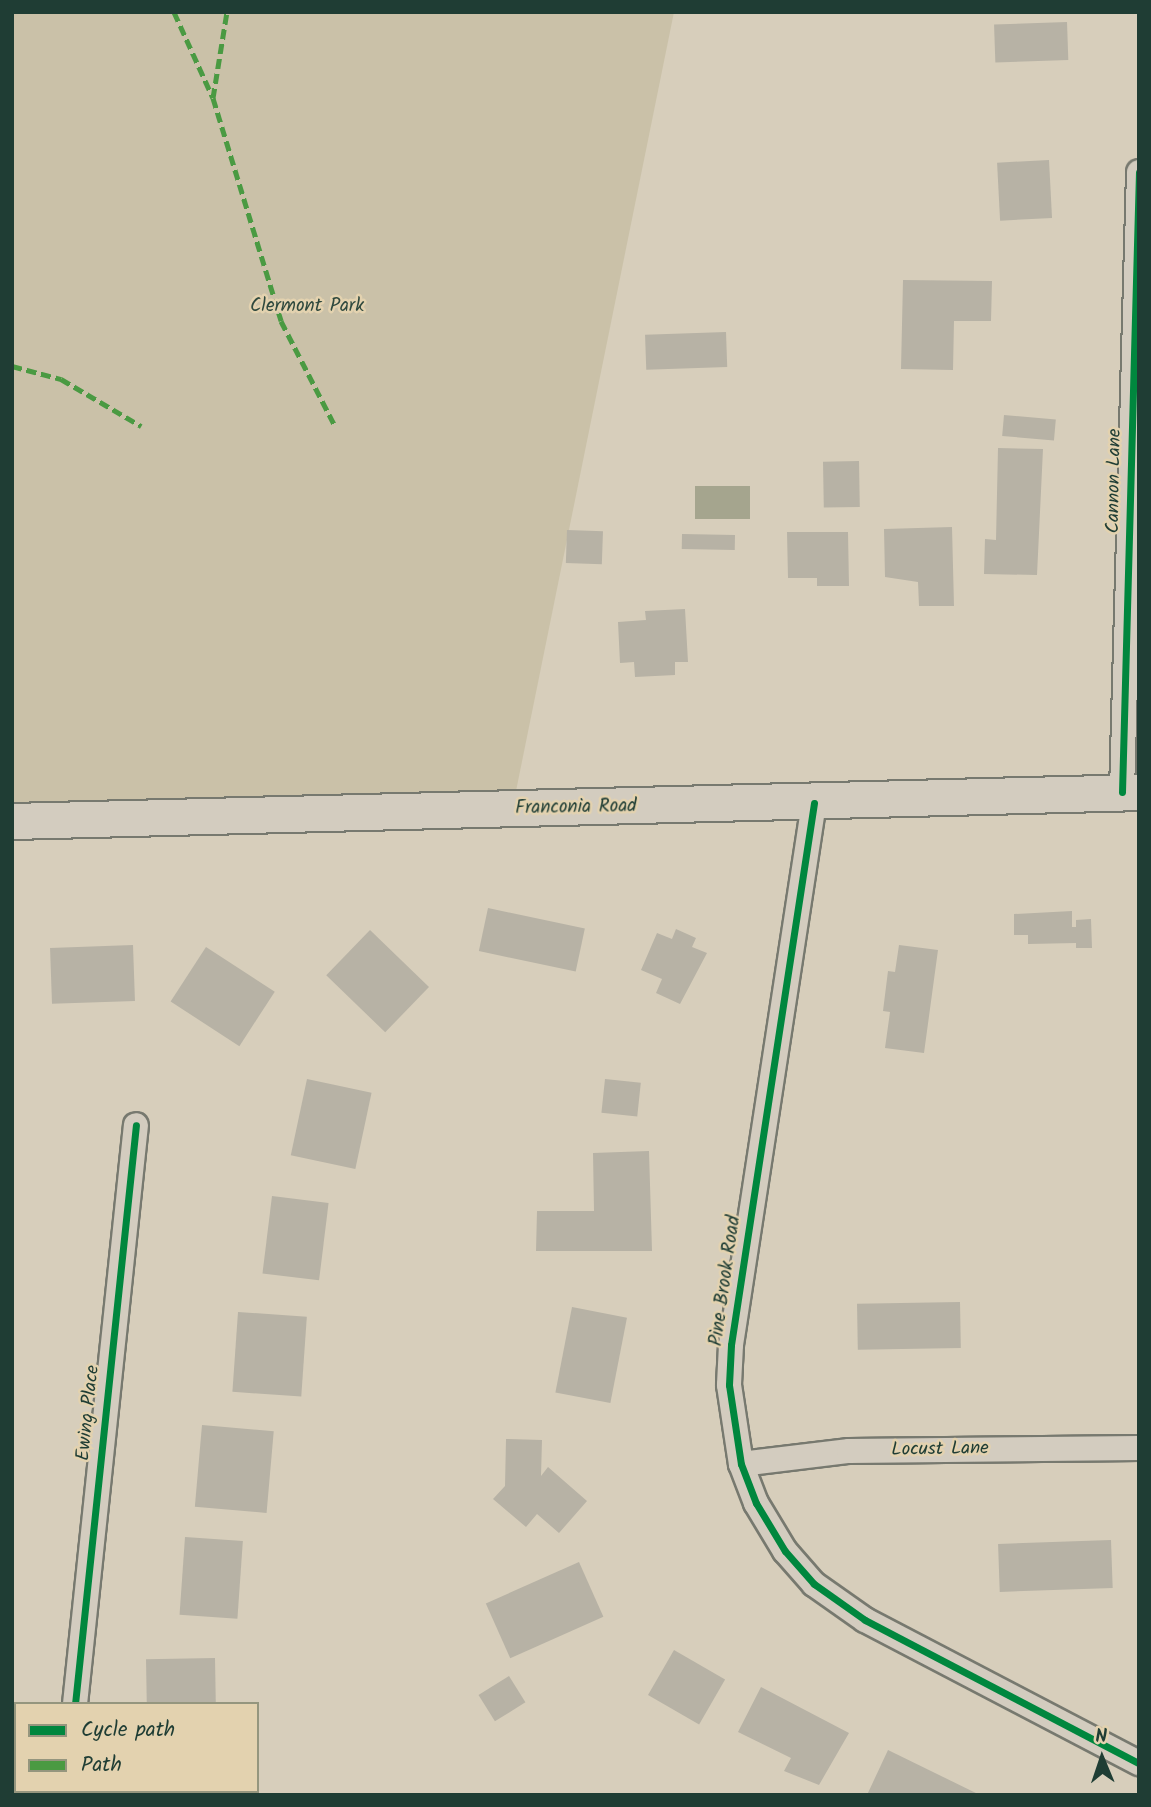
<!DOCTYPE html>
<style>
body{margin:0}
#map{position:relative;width:1151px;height:1807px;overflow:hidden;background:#d7cebb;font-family:Kalam,sans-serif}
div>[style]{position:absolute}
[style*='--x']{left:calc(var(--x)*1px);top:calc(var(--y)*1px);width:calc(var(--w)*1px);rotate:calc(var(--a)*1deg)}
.green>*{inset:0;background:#cac1a8}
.water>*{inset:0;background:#a5a58e;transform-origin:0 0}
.building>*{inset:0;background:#b7b2a5;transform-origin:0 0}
.roads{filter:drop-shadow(2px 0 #77796f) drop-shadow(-2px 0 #77796f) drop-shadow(0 2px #77796f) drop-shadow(0 -2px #77796f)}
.minor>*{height:24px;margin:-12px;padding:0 12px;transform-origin:12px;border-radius:12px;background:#d3ccbf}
.secondary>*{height:35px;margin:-17.5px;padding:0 17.5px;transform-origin:17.5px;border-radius:17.5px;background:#d3ccbf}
.quiet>*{height:5px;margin-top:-2.5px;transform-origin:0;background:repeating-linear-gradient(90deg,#4a9a42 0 10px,transparent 0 15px)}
.cycleway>*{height:7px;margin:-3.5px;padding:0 3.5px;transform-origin:3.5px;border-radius:3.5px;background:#00873e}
span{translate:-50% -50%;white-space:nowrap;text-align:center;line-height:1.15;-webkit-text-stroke:5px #e3d2af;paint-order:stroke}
.park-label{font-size:19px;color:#2f493e}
.street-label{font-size:19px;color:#1f3d34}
.frame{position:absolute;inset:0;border:14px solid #1f3d34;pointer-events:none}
.legend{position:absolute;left:14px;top:1702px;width:245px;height:91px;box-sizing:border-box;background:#e3d2af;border:2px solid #95967e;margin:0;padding:9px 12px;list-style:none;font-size:21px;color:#1f3d34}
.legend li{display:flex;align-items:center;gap:14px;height:35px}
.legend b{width:35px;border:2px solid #95967e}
.north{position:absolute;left:1067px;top:1723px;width:70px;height:70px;-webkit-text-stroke:5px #e3d2af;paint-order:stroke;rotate:358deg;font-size:19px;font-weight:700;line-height:28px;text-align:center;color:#1f3d34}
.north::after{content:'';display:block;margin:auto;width:24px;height:32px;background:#1f3d34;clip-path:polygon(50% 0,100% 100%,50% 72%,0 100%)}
</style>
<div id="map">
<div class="green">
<div style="clip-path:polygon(12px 12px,674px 12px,516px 791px,12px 806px)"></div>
</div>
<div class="water">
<div style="left:695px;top:486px;width:55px;height:33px"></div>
</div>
<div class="building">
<div style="left:1067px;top:22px;width:38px;height:73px;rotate:88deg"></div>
<div style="left:1049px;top:160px;width:58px;height:52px;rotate:87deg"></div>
<div style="clip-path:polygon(903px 280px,992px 281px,991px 321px,954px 321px,953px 370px,901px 369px)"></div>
<div style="left:726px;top:332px;width:35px;height:81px;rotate:88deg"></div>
<div style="left:1004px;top:415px;width:52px;height:21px;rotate:5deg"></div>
<div style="clip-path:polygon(998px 448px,1043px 449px,1037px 575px,984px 574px,985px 539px,996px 540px)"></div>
<div style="left:859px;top:461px;width:46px;height:36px;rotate:89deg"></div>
<div style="clip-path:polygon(952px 527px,954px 606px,919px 606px,918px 582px,885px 577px,884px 529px)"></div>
<div style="left:567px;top:530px;width:36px;height:33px;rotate:2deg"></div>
<div style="clip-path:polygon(787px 532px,848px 532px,849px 586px,817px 586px,817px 578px,788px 578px)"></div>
<div style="left:682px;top:534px;width:53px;height:15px;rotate:1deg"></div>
<div style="clip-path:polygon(685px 609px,688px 662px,675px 662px,675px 675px,635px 677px,634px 662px,620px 663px,618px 622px,646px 620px,645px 611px)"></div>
<div style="left:488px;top:908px;width:99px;height:44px;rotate:12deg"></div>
<div style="clip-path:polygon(1072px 911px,1072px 927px,1076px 927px,1076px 920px,1091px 919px,1092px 948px,1076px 948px,1076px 943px,1028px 944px,1028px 935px,1014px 935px,1014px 914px)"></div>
<div style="clip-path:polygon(676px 929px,696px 938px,692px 947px,707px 953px,680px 1004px,656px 993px,662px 979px,641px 970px,657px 933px,672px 939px)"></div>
<div style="left:370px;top:930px;width:82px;height:63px;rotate:44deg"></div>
<div style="left:133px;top:945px;width:56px;height:83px;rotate:88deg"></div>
<div style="clip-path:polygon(899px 945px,938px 950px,924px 1053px,885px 1048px,890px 1012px,883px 1011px,888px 971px,895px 972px)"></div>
<div style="left:206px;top:947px;width:82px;height:65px;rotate:33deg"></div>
<div style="left:307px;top:1079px;width:66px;height:78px;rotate:12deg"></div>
<div style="left:605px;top:1079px;width:36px;height:34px;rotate:6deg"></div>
<div style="clip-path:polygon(649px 1151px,652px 1251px,536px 1251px,537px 1211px,594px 1211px,593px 1153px)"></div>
<div style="left:272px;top:1196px;width:57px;height:78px;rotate:7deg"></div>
<div style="left:960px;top:1302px;width:46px;height:103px;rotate:89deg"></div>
<div style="left:572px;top:1307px;width:56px;height:87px;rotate:11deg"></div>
<div style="left:238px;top:1312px;width:69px;height:80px;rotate:4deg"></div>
<div style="left:202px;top:1425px;width:72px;height:82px;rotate:5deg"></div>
<div style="clip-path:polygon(506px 1439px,542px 1440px,541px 1476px,548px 1467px,587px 1501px,559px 1533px,537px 1514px,526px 1527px,493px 1499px,505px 1486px)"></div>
<div style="left:185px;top:1537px;width:58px;height:78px;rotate:4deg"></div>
<div style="left:1111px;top:1540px;width:48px;height:113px;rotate:88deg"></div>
<div style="left:579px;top:1562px;width:60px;height:102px;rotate:66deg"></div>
<div style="left:674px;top:1650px;width:59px;height:52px;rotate:30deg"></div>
<div style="left:215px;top:1658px;width:46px;height:69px;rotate:89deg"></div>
<div style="left:509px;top:1676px;width:31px;height:36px;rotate:58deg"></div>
<div style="clip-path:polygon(761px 1687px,849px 1733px,819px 1785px,784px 1771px,791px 1758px,738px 1732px)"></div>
<div style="clip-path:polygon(888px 1750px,980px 1795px,867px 1795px)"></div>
</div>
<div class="roads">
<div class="minor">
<div style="--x:1122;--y:792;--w:620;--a:-88.43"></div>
<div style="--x:814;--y:803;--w:548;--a:98.71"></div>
<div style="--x:731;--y:1345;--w:40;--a:92.9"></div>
<div style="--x:729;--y:1385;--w:80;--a:81.4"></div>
<div style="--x:741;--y:1464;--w:42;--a:69"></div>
<div style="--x:756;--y:1503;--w:56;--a:58.9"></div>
<div style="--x:785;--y:1551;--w:44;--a:48.7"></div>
<div style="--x:814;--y:1584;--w:62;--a:35.2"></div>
<div style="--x:865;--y:1620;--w:309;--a:27.6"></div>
<div style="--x:741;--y:1464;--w:109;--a:-6.9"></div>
<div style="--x:849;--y:1451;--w:290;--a:-0.6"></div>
<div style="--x:75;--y:1704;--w:582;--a:-83.99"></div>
<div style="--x:79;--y:1791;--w:4;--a:76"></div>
</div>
<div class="secondary">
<div style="--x:12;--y:821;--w:1127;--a:-1.47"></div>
</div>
</div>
<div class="quiet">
<div style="--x:174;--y:12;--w:94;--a:65.6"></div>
<div style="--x:213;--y:98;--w:233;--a:73"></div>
<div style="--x:281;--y:321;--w:118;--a:62.8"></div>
<div style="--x:213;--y:98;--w:87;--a:-80.8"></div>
<div style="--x:12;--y:366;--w:51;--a:14.9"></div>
<div style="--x:61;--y:379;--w:93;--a:30.4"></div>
</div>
<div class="cycleway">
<div style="--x:1122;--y:792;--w:620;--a:-88.43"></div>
<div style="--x:814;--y:803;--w:548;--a:98.71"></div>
<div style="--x:731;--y:1345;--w:40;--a:92.9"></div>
<div style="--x:729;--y:1385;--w:80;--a:81.4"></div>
<div style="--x:741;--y:1464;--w:42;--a:69"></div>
<div style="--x:756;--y:1503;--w:56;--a:58.9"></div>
<div style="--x:785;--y:1551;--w:44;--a:48.7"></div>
<div style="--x:814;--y:1584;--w:62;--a:35.2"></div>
<div style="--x:865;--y:1620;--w:309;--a:27.6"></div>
<div style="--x:75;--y:1704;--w:582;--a:-83.99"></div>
</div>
<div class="park-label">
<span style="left:307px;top:307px">Clermont Park</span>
</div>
<div class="street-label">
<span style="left:1115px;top:481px;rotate:-89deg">Cannon Lane</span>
<span style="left:576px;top:808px;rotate:-1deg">Franconia Road</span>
<span style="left:726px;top:1281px;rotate:-82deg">Pine Brook Road</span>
<span style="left:89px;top:1413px;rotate:-84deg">Ewing Place</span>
<span style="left:940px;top:1450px;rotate:-1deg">Locust Lane</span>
</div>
<div class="frame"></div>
<ul class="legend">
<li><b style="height:9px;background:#00873e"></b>Cycle path</li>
<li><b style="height:9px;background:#4a9a42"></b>Path</li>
</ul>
<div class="north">N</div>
</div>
